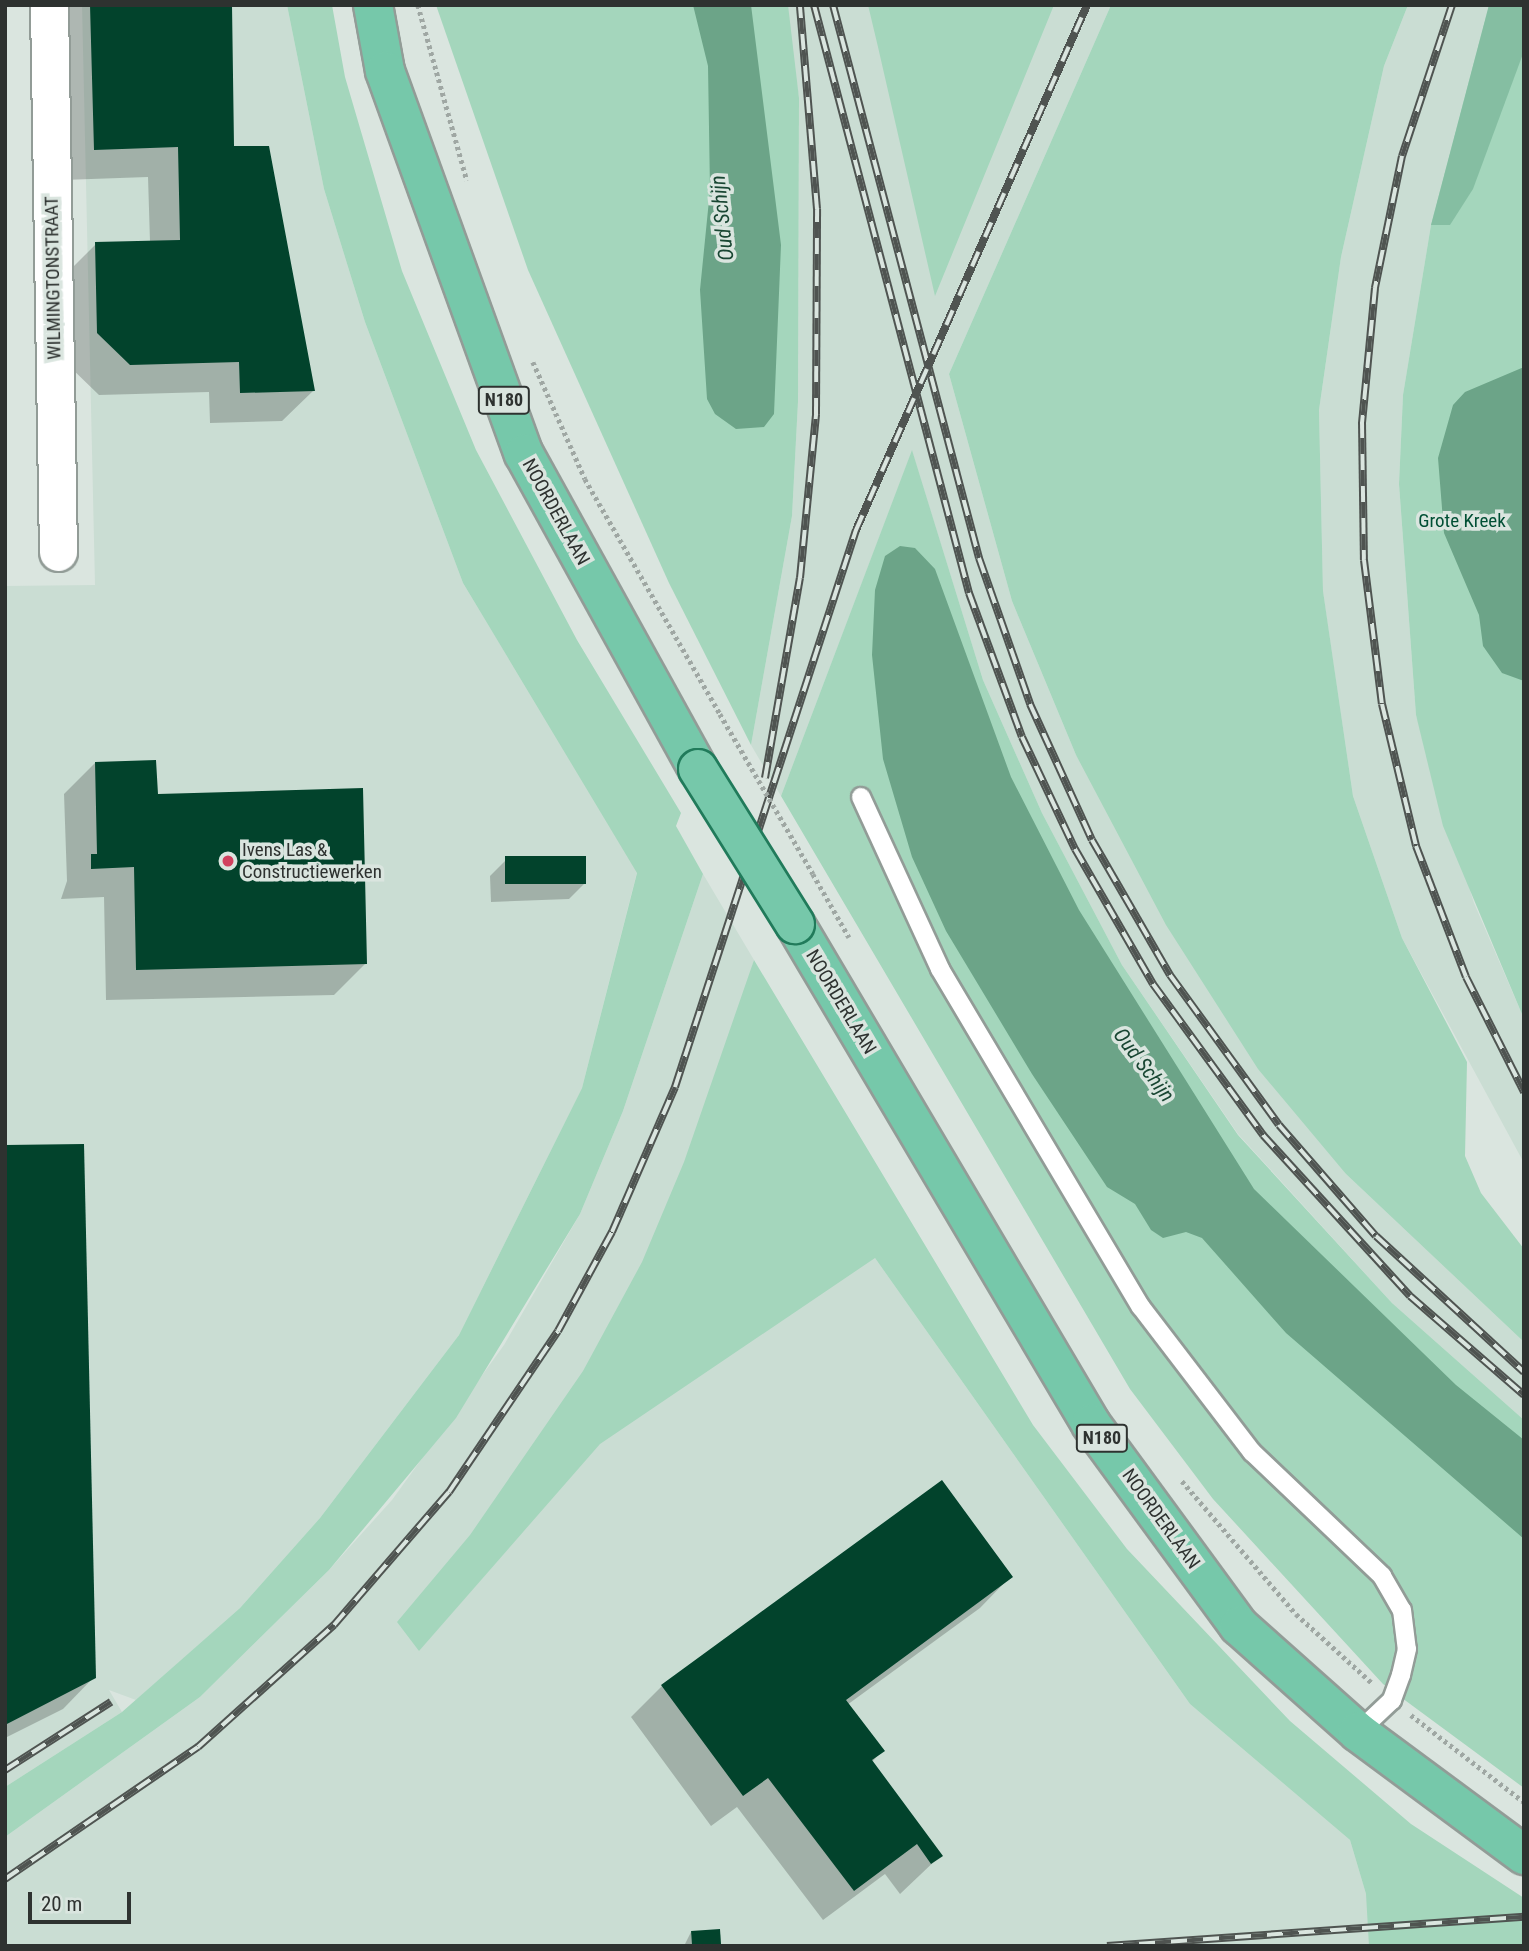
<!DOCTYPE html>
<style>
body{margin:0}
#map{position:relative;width:1529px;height:1951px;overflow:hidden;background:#dae5df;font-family:"Roboto Condensed",sans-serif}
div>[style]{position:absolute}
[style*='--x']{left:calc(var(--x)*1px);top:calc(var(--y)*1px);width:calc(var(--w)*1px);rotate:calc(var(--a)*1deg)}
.built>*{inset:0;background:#caddd3}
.green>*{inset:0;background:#a4d6bc}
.forest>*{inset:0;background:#85bea2}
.water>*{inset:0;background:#6ca488}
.shadow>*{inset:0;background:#0003}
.building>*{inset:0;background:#02432c;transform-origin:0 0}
.path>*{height:4.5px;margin-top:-2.25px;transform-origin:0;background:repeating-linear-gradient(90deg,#9fa7a3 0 3.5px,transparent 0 7px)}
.roads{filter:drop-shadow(2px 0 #929c97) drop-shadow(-2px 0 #929c97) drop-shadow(0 2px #929c97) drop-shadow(0 -2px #929c97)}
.lane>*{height:18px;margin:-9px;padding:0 9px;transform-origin:9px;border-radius:9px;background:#fff}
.street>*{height:37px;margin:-18.5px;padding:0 18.5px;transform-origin:18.5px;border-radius:18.5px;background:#fff}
.primary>*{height:38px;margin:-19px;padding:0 19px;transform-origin:19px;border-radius:19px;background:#76c8aa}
.rail>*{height:8px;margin-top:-4px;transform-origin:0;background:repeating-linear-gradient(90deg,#dae5df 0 16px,#4f5451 0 32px);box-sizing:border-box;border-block:2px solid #4f5451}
.path-bridge>*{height:4.5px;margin-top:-2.25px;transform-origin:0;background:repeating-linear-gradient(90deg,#9fa7a3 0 3.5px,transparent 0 7px)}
.bridges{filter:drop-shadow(2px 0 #217b5b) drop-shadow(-2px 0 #217b5b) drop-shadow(0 2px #217b5b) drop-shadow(0 -2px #217b5b)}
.primary-bridge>*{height:38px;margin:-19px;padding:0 19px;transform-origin:19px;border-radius:19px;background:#76c8aa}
.dots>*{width:19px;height:19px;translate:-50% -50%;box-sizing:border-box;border:4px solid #dae5df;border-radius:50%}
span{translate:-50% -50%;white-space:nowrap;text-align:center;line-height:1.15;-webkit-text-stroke:7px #dae5df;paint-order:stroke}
.shield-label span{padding:2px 5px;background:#dae5df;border:2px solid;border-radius:5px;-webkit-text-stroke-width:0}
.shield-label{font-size:18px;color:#2e3230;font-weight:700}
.street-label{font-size:19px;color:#2e3230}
.park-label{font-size:19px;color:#004f34}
.poi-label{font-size:19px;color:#2e3230}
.left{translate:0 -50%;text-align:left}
.water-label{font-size:21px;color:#184632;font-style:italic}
.frame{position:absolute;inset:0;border:7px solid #2e3230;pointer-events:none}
.scale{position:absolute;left:28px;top:1892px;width:103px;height:32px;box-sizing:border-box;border:4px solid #2e3230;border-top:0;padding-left:9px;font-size:21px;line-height:24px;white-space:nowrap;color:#2e3230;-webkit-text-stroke:5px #dae5df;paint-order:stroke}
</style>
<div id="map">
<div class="built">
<div style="clip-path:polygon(82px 5px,287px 5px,324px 189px,365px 322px,463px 583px,637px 872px,582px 1088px,459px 1335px,320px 1518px,240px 1608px,136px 1700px,109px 1690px,122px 1712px,5px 1787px,5px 586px,95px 585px)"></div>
<div style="clip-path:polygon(784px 5px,1111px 5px,949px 374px,1012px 601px,1076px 755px,1346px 1174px,1524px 1342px,1524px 1420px,1392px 1303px,1238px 1134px,1122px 965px,1042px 813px,983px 680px,912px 451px,781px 796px,751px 745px,792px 516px,798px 402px,799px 98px)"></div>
<div style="clip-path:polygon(1408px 5px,1489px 5px,1431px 225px,1403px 395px,1399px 484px,1416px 715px,1474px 903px,1524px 1019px,1524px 1163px,1402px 938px,1353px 796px,1323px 592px,1319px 410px,1341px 257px,1384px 66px)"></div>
<div style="clip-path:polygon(703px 874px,754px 960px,731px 1041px,875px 1258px,1190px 1704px,1350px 1840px,1366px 1894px,1471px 1946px,5px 1946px,5px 1837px,200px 1697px,329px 1570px,392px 1500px,504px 1345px,580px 1214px,623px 1111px)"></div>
</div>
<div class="green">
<div style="clip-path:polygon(287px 5px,332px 5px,345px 77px,402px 271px,476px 450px,577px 640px,681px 813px,676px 826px,703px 874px,623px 1111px,580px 1214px,456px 1418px,329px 1570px,200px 1697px,5px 1837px,5px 1787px,122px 1712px,240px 1608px,320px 1518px,459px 1335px,582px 1088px,637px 873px,463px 583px,365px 322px,324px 189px)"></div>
<div style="clip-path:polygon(436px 5px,788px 5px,799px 98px,798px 402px,792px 516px,751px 745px,669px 583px,528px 270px)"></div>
<div style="clip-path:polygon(868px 5px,1054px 5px,935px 296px,878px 47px)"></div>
<div style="clip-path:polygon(1111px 5px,1408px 5px,1384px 66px,1341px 257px,1319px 410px,1323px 591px,1353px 796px,1402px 938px,1467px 1062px,1465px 1156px,1481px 1193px,1524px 1249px,1524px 1342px,1346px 1174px,1258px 1069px,1166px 925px,1076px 755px,1012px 601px,949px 374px)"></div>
<div style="clip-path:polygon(1489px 5px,1524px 5px,1524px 1019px,1443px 826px,1416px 715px,1399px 484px,1403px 395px,1431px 225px)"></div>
<div style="clip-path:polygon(912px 450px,983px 680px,1042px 813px,1122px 965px,1238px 1135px,1392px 1303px,1524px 1420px,1524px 1788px,1383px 1684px,1213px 1499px,1130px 1389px,781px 796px)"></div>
<div style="clip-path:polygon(754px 960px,1033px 1425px,1127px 1549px,1290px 1721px,1411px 1824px,1524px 1898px,1524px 1946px,1369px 1946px,1366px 1894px,1350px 1840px,1190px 1704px,875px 1258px,600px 1444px,419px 1651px,397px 1622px,470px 1535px,583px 1371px,642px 1262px,684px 1162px)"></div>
</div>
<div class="forest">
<div style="clip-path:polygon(1489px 5px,1524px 5px,1524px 51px,1473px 189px,1450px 225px,1431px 225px)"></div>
</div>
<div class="water">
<div style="clip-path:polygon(693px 5px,751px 5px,781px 245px,774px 414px,764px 427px,736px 429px,715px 414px,707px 399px,700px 290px,710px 190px,708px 66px)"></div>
<div style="clip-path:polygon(1524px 367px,1524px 681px,1502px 673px,1483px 646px,1479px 615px,1444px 533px,1438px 458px,1453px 405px,1465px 392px)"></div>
<div style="clip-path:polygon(900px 546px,915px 548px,935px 569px,1011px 777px,1079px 910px,1254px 1189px,1456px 1385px,1524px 1440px,1524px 1539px,1286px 1333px,1202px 1238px,1186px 1232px,1163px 1238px,1151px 1230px,1135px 1204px,1107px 1187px,1032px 1074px,946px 931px,912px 857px,883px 759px,872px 655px,875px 590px,885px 556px)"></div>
</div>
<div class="shadow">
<div style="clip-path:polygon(60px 5px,231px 5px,232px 148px,313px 391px,282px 421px,210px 423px,209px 392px,99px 395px,67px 364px,65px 275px,96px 244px,150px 242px,148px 177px,63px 180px)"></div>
<div style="clip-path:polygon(95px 763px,156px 796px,365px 964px,334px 995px,106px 1000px,104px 897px,61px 899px,67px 881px,64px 794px)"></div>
<div style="clip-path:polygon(506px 860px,585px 883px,569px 899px,491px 902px,490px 876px)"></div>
<div style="clip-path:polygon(5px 1147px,94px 1677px,63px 1709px,5px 1738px)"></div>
<div style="clip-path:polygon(941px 1482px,1010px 1577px,980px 1608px,847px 1705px,882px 1751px,872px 1762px,940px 1856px,900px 1894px,885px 1874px,823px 1920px,737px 1807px,711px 1826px,631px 1717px,662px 1686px)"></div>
<div style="clip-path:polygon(691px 1932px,719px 1943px,684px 1946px)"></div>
</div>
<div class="building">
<div style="clip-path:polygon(90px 5px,232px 5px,234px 146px,269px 146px,315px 391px,240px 393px,239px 362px,130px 365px,97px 333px,95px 242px,180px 240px,178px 147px,94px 150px)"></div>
<div style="clip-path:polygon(156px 760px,158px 794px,363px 788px,367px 964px,136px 970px,134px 867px,91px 869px,91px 854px,97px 854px,95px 762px)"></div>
<div style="left:586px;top:856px;width:28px;height:81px;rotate:90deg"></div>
<div style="clip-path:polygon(84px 1144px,96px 1678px,5px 1725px,5px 1145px)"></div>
<div style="clip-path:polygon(942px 1480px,1013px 1577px,846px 1700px,885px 1751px,872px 1760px,943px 1856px,931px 1864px,917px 1844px,854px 1891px,768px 1778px,743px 1796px,661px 1685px)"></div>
<div style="left:720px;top:1929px;width:15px;height:29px;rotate:86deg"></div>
</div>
<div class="path">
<div style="--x:418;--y:5;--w:182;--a:74.4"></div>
<div style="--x:533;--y:362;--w:128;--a:66"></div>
<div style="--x:585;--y:479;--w:271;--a:60.1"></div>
<div style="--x:813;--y:874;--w:73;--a:60.3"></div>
<div style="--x:1182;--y:1481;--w:175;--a:49.4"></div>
<div style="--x:1296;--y:1614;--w:103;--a:42.2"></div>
<div style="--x:1411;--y:1715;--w:143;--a:37.6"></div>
</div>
<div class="roads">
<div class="lane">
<div style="--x:861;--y:797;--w:189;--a:65.3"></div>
<div style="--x:940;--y:969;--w:393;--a:59.3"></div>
<div style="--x:1141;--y:1307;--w:183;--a:52.6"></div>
<div style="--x:1252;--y:1452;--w:180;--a:43.6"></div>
<div style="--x:1382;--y:1576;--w:39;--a:60"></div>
<div style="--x:1402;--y:1610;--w:39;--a:83"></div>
<div style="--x:1407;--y:1649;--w:27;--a:103"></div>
<div style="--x:1401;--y:1675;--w:27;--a:110"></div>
<div style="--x:1392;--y:1700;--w:47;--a:136.7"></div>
</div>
<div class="street">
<div style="--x:49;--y:5;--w:547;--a:89.06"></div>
</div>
<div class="primary">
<div style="--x:373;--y:5;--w:67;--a:79.7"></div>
<div style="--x:385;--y:71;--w:407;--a:70.1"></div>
<div style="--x:524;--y:454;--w:360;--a:61.1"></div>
<div style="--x:795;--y:924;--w:581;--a:59.37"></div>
<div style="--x:1091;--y:1424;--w:250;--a:53.8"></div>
<div style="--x:1239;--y:1626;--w:159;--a:41.7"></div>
<div style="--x:1358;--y:1732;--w:207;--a:36.5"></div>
</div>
</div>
<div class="rail">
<div style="--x:814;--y:5;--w:608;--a:75.23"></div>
<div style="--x:969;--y:593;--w:153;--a:69.8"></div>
<div style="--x:1022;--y:737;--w:124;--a:64.7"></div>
<div style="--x:1075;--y:849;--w:156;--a:60"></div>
<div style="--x:1153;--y:984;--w:187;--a:53.9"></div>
<div style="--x:1263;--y:1135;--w:218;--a:47.6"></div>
<div style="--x:1410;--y:1296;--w:151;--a:41"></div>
<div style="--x:833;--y:5;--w:572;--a:75.21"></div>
<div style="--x:979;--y:558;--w:155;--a:70.7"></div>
<div style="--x:1030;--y:704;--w:149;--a:65.5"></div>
<div style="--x:1092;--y:840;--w:156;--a:60"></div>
<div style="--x:1170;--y:975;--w:185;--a:54"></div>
<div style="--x:1279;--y:1125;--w:147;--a:48.9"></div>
<div style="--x:1376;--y:1236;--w:201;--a:42.6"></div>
<div style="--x:1452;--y:5;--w:159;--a:108.3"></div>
<div style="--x:1402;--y:156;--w:135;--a:101.6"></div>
<div style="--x:1375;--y:288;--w:135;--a:95.5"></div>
<div style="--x:1362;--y:422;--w:138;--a:89.2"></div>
<div style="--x:1364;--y:560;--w:145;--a:82.9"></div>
<div style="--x:1382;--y:704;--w:146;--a:76.5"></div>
<div style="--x:1416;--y:846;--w:140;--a:69.1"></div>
<div style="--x:1466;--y:977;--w:129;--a:63.2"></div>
<div style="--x:765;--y:778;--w:203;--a:-80.1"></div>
<div style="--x:800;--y:578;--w:165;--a:-84.4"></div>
<div style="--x:816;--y:414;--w:205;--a:-89.7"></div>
<div style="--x:817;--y:209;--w:205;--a:-94.8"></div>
<div style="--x:5;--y:1770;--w:126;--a:-32.7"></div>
<div style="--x:5;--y:1879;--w:234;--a:-34.4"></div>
<div style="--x:198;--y:1747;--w:183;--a:-41.9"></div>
<div style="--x:334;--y:1625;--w:176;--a:-49.2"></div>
<div style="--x:449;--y:1492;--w:194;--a:-55.9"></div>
<div style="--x:558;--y:1331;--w:113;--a:-61.4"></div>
<div style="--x:612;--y:1232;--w:158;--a:-66.5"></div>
<div style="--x:675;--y:1087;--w:586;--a:-72"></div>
<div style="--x:856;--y:530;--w:574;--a:-66.25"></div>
<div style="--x:1107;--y:1946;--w:418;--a:-4"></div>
</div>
<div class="path-bridge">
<div style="--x:720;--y:714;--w:185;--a:59.8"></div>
</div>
<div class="bridges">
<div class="primary-bridge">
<div style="--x:698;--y:769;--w:183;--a:58"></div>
</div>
</div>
<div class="dots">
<div style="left:228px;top:861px;background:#d1415f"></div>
</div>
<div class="shield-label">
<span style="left:504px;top:400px">N180</span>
<span style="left:1102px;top:1438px">N180</span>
</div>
<div class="street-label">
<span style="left:53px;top:278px;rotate:-91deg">WILMINGTONSTRAAT</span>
<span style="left:556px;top:512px;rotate:61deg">NOORDERLAAN</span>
<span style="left:841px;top:1002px;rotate:59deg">NOORDERLAAN</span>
<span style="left:1161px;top:1519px;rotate:54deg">NOORDERLAAN</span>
</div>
<div class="park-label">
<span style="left:1462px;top:521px">Grote Kreek</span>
</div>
<div class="poi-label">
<span class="left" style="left:242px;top:861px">Ivens Las &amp;<br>Constructiewerken</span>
</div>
<div class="water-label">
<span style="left:722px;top:218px;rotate:-96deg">Oud Schijn</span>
<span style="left:1144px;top:1065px;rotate:53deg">Oud Schijn</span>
</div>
<div class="frame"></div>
<div class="scale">20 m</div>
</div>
